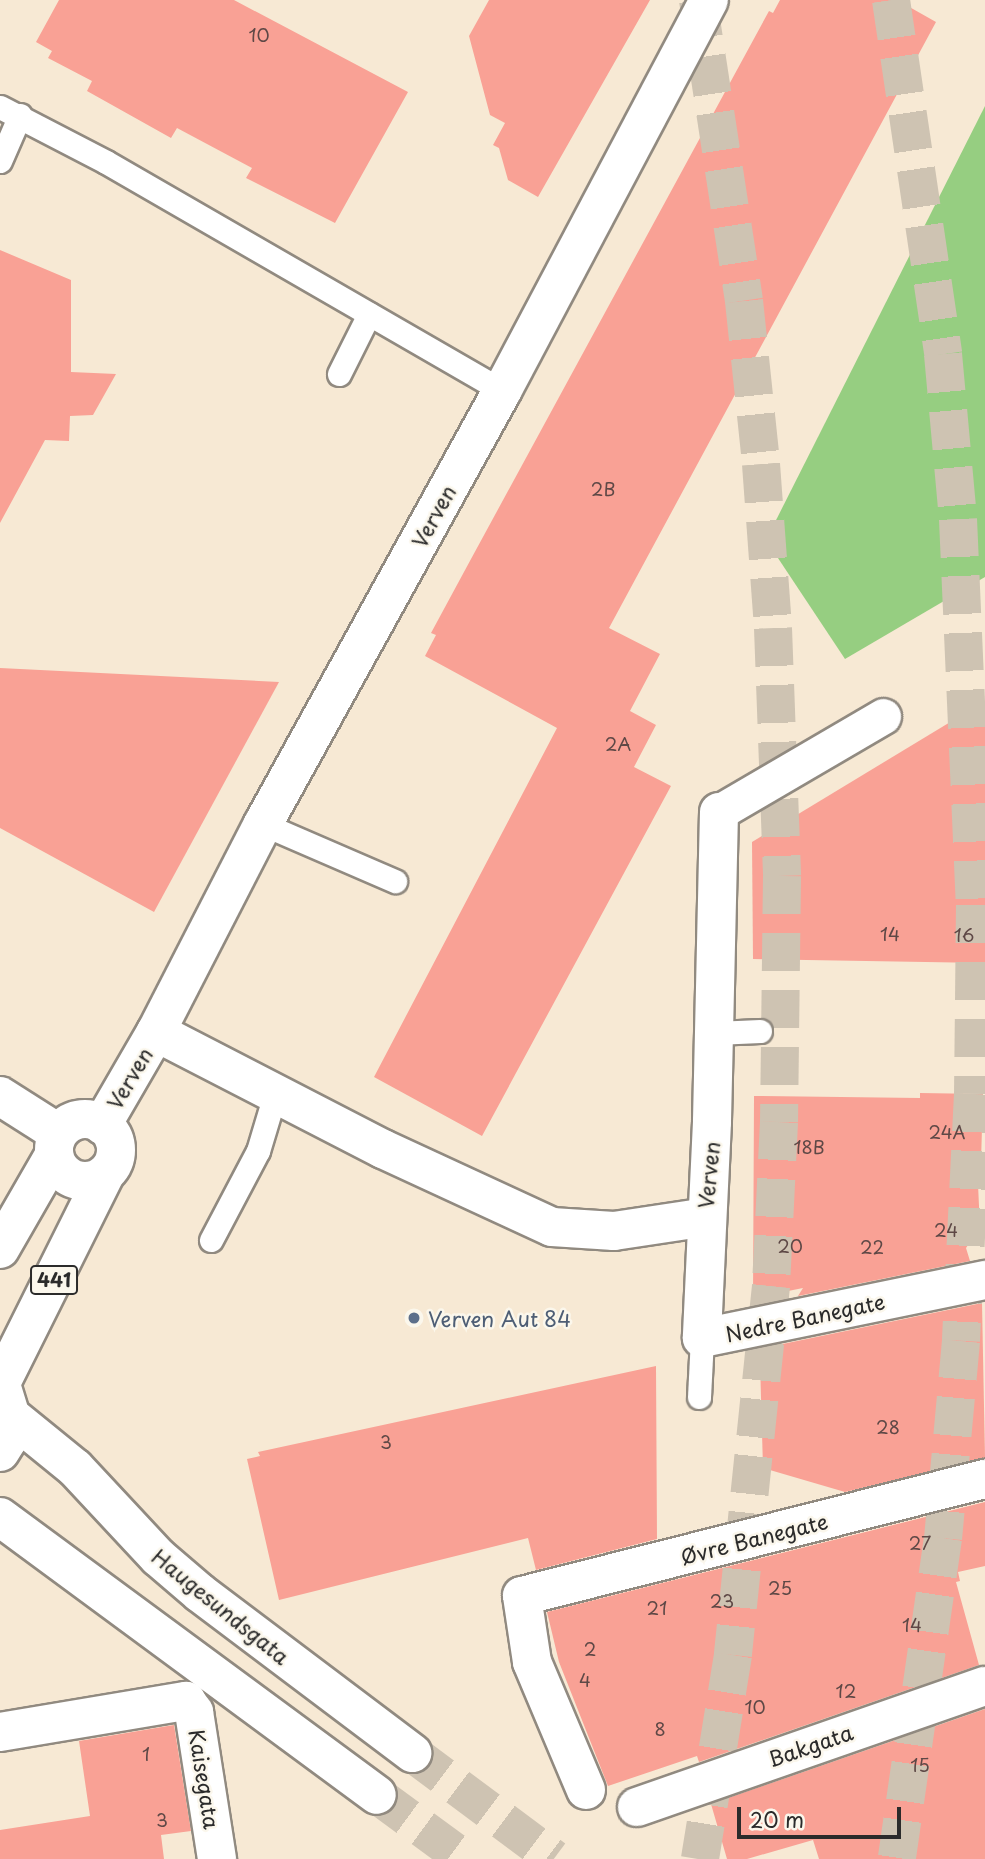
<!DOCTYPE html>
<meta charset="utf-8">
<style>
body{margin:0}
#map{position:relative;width:985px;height:1859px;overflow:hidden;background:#f7e9d4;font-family:"Playpen Sans",sans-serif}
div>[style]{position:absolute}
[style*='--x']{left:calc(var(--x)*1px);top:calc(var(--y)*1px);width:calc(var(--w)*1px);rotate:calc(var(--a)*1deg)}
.green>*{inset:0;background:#96ce81}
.building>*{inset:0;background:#f9a195}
.secondary-tunnel>*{height:38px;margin-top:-19px;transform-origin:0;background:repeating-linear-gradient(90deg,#cec3b2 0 38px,transparent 0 57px)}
.trunk-tunnel>*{height:38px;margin-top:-19px;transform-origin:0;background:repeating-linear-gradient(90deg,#cec3b2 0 38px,transparent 0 57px)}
.roads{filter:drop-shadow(2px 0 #918a80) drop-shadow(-2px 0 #918a80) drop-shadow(0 2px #918a80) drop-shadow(0 -2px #918a80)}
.service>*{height:23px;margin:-11.5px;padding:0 11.5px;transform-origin:11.5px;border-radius:11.5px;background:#fff}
.pedestrian>*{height:35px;margin:-17.5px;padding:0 17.5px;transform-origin:17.5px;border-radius:17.5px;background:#fff}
.minor>*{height:38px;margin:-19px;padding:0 19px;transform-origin:19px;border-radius:19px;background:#fff}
.secondary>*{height:38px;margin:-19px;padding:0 19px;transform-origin:19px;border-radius:19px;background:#fff}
.primary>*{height:38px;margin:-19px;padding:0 19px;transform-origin:19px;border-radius:19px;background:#fff}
.primary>.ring{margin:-19px;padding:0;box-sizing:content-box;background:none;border:38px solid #fff;border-radius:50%}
.dots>*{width:19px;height:19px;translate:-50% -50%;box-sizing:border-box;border:4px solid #fbf7ec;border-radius:50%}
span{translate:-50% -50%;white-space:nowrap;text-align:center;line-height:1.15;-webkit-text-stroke:5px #fbf7ec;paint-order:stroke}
.number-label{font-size:18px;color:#5e4846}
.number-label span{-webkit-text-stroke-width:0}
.shield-label span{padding:2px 5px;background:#fbf7ec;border:2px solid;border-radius:5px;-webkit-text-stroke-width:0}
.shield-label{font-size:19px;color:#2b2b2b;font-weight:700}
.street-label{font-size:21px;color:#2b2b2b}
.service-label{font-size:21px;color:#4e5e75}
.left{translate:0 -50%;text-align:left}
.scale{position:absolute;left:737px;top:1807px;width:164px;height:32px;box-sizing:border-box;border:4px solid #2b2b2b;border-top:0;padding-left:9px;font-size:21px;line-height:24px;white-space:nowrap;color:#2b2b2b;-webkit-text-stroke:5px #fbf7ec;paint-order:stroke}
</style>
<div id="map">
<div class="green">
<div style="clip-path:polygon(985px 106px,985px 577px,845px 659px,766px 540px)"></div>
</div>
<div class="building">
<div style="clip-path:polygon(59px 0,234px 0,408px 92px,335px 223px,246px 178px,252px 168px,177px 128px,171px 138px,87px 91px,92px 81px,48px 58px,52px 51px,36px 42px)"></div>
<div style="clip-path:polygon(489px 0,650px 0,538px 197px,508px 180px,499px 148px,493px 145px,505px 123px,490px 115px,469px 36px)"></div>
<div style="clip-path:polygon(780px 0,897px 0,936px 22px,609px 628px,660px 654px,630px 711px,656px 725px,634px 767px,671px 786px,482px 1136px,374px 1077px,557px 728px,425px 656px,436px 635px,431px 633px,471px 559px,769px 11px,773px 13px)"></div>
<div style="clip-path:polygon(0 250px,71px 280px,71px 372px,116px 374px,93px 415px,70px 416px,69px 441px,45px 440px,0 523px)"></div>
<div style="clip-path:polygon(0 668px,279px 682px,154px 912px,0 828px)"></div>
<div style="clip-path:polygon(985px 701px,985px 963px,753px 959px,752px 842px)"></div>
<div style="clip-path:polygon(920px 1093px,983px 1094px,981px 1162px,977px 1162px,980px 1228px,966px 1248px,970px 1261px,798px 1296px,803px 1288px,753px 1298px,754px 1096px,920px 1098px)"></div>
<div style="clip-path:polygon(982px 1303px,985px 1458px,845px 1492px,763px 1468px,760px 1362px,768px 1347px)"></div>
<div style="clip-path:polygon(656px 1366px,657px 1539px,536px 1570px,528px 1538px,279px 1600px,247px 1459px,260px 1456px,258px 1452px)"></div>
<div style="clip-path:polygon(985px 1502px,985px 1566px,958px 1572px,960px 1581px,956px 1582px,979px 1665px,699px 1762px,697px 1756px,608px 1786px,559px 1662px,547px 1612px)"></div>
<div style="clip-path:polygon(985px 1709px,985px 1859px,819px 1859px,813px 1840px,747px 1859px,727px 1859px,711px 1804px)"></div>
<div style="clip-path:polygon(174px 1725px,191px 1831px,161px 1835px,164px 1859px,0 1859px,0 1830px,90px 1816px,79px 1741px)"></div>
</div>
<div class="secondary-tunnel">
<div style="--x:412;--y:1753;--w:177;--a:36.7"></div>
<div style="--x:377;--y:1795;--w:108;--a:36.3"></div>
</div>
<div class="trunk-tunnel">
<div style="--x:698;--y:0;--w:304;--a:81.3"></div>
<div style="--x:744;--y:301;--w:164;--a:84"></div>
<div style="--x:761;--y:464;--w:164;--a:85.8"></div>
<div style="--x:773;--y:628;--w:248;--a:87.9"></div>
<div style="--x:782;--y:876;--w:246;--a:90.7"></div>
<div style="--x:779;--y:1122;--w:164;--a:92.8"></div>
<div style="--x:771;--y:1286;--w:371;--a:95.9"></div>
<div style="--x:733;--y:1655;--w:207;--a:99.2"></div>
<div style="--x:891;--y:0;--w:358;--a:81.6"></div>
<div style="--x:943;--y:354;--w:166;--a:84.8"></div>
<div style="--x:958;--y:519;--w:386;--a:87.5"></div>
<div style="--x:975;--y:905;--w:189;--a:90.6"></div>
<div style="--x:973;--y:1094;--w:247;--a:92.8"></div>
<div style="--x:961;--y:1341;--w:198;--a:95.2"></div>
<div style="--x:943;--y:1538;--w:324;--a:98.2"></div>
</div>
<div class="roads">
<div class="service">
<div style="--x:0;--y:107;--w:119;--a:27.4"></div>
<div style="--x:106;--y:162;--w:457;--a:30"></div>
<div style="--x:0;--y:161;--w:50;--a:-66.5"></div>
<div style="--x:339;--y:374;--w:67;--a:-63.4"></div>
<div style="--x:263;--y:824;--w:144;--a:23.4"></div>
<div style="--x:715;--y:1033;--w:45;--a:-2.5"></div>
<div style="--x:211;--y:1240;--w:101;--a:-62.2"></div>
<div style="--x:258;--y:1151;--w:63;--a:-73.3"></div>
<div style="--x:699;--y:1397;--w:59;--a:-87.1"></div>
</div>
<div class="pedestrian">
<div style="--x:719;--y:812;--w:190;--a:-30.3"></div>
</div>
<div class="minor">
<div style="--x:719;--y:812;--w:310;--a:91.3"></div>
<div style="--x:712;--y:1122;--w:216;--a:92.7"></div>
<div style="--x:702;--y:1338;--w:289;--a:-11.6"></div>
<div style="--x:156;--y:1032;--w:255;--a:27.3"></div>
<div style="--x:383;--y:1149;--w:186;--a:24.8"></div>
<div style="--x:552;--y:1227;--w:62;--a:3.7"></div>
<div style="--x:614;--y:1231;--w:94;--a:-8.6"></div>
<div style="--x:102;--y:1125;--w:108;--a:-59.9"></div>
<div style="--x:156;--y:1032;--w:234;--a:-62.8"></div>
<div style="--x:263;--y:824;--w:495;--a:-61.1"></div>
<div style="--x:502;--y:391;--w:442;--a:-62.1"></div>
<div style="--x:0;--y:1732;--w:189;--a:-9.5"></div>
<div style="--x:186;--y:1701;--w:14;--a:54"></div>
<div style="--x:194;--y:1712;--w:149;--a:81.1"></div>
<div style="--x:586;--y:1790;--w:139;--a:-112.9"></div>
<div style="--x:532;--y:1662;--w:67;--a:-98.6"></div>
<div style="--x:522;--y:1596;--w:478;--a:-14.2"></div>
<div style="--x:637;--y:1807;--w:368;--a:-19.2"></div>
</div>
<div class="secondary">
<div style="--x:11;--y:1416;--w:82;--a:39.1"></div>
<div style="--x:75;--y:1468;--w:122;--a:47"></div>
<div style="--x:158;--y:1557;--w:55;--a:40.6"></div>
<div style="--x:200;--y:1593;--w:266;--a:37"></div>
<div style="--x:0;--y:1517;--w:468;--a:36.4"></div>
</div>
<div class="primary">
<div style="--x:0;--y:1096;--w:69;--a:32.5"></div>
<div class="ring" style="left:54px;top:1119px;width:24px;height:24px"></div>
<div style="--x:0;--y:1249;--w:108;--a:-60.1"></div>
<div style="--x:0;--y:1381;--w:37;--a:73"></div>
<div style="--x:11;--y:1416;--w:25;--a:99"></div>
<div style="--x:7;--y:1441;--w:13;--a:122"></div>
<div style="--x:1;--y:1383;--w:231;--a:-63.5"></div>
</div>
</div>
<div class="dots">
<div style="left:414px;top:1318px;background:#5c6f8a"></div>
</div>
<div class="number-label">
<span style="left:259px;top:35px">10</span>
<span style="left:603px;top:489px">2B</span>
<span style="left:618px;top:744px">2A</span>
<span style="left:890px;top:934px">14</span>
<span style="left:964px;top:935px">16</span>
<span style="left:947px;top:1132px">24A</span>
<span style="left:809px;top:1147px">18B</span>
<span style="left:946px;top:1230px">24</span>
<span style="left:790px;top:1246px">20</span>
<span style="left:872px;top:1247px">22</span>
<span style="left:888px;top:1427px">28</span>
<span style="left:386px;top:1442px">3</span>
<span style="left:920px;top:1543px">27</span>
<span style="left:780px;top:1588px">25</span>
<span style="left:722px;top:1601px">23</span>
<span style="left:657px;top:1608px">21</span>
<span style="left:912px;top:1625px">14</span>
<span style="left:590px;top:1649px">2</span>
<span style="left:585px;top:1680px">4</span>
<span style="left:846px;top:1691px">12</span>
<span style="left:755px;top:1707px">10</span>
<span style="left:660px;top:1729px">8</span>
<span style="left:146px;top:1754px">1</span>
<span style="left:920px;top:1765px">15</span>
<span style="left:162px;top:1820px">3</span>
</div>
<div class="shield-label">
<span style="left:54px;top:1280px">441</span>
</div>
<div class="street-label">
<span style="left:433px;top:516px;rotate:-61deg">Verven</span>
<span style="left:129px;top:1078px;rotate:-59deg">Verven</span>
<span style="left:708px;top:1175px;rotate:-84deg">Verven</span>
<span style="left:805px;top:1317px;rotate:-12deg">Nedre Banegate</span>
<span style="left:754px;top:1538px;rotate:-14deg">Øvre Banegate</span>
<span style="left:221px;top:1606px;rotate:39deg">Haugesundsgata</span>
<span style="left:810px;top:1745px;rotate:-19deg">Bakgata</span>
<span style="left:205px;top:1779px;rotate:81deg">Kaisegata</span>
</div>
<div class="service-label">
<span class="left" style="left:428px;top:1318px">Verven Aut 84</span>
</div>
<div class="scale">20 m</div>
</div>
